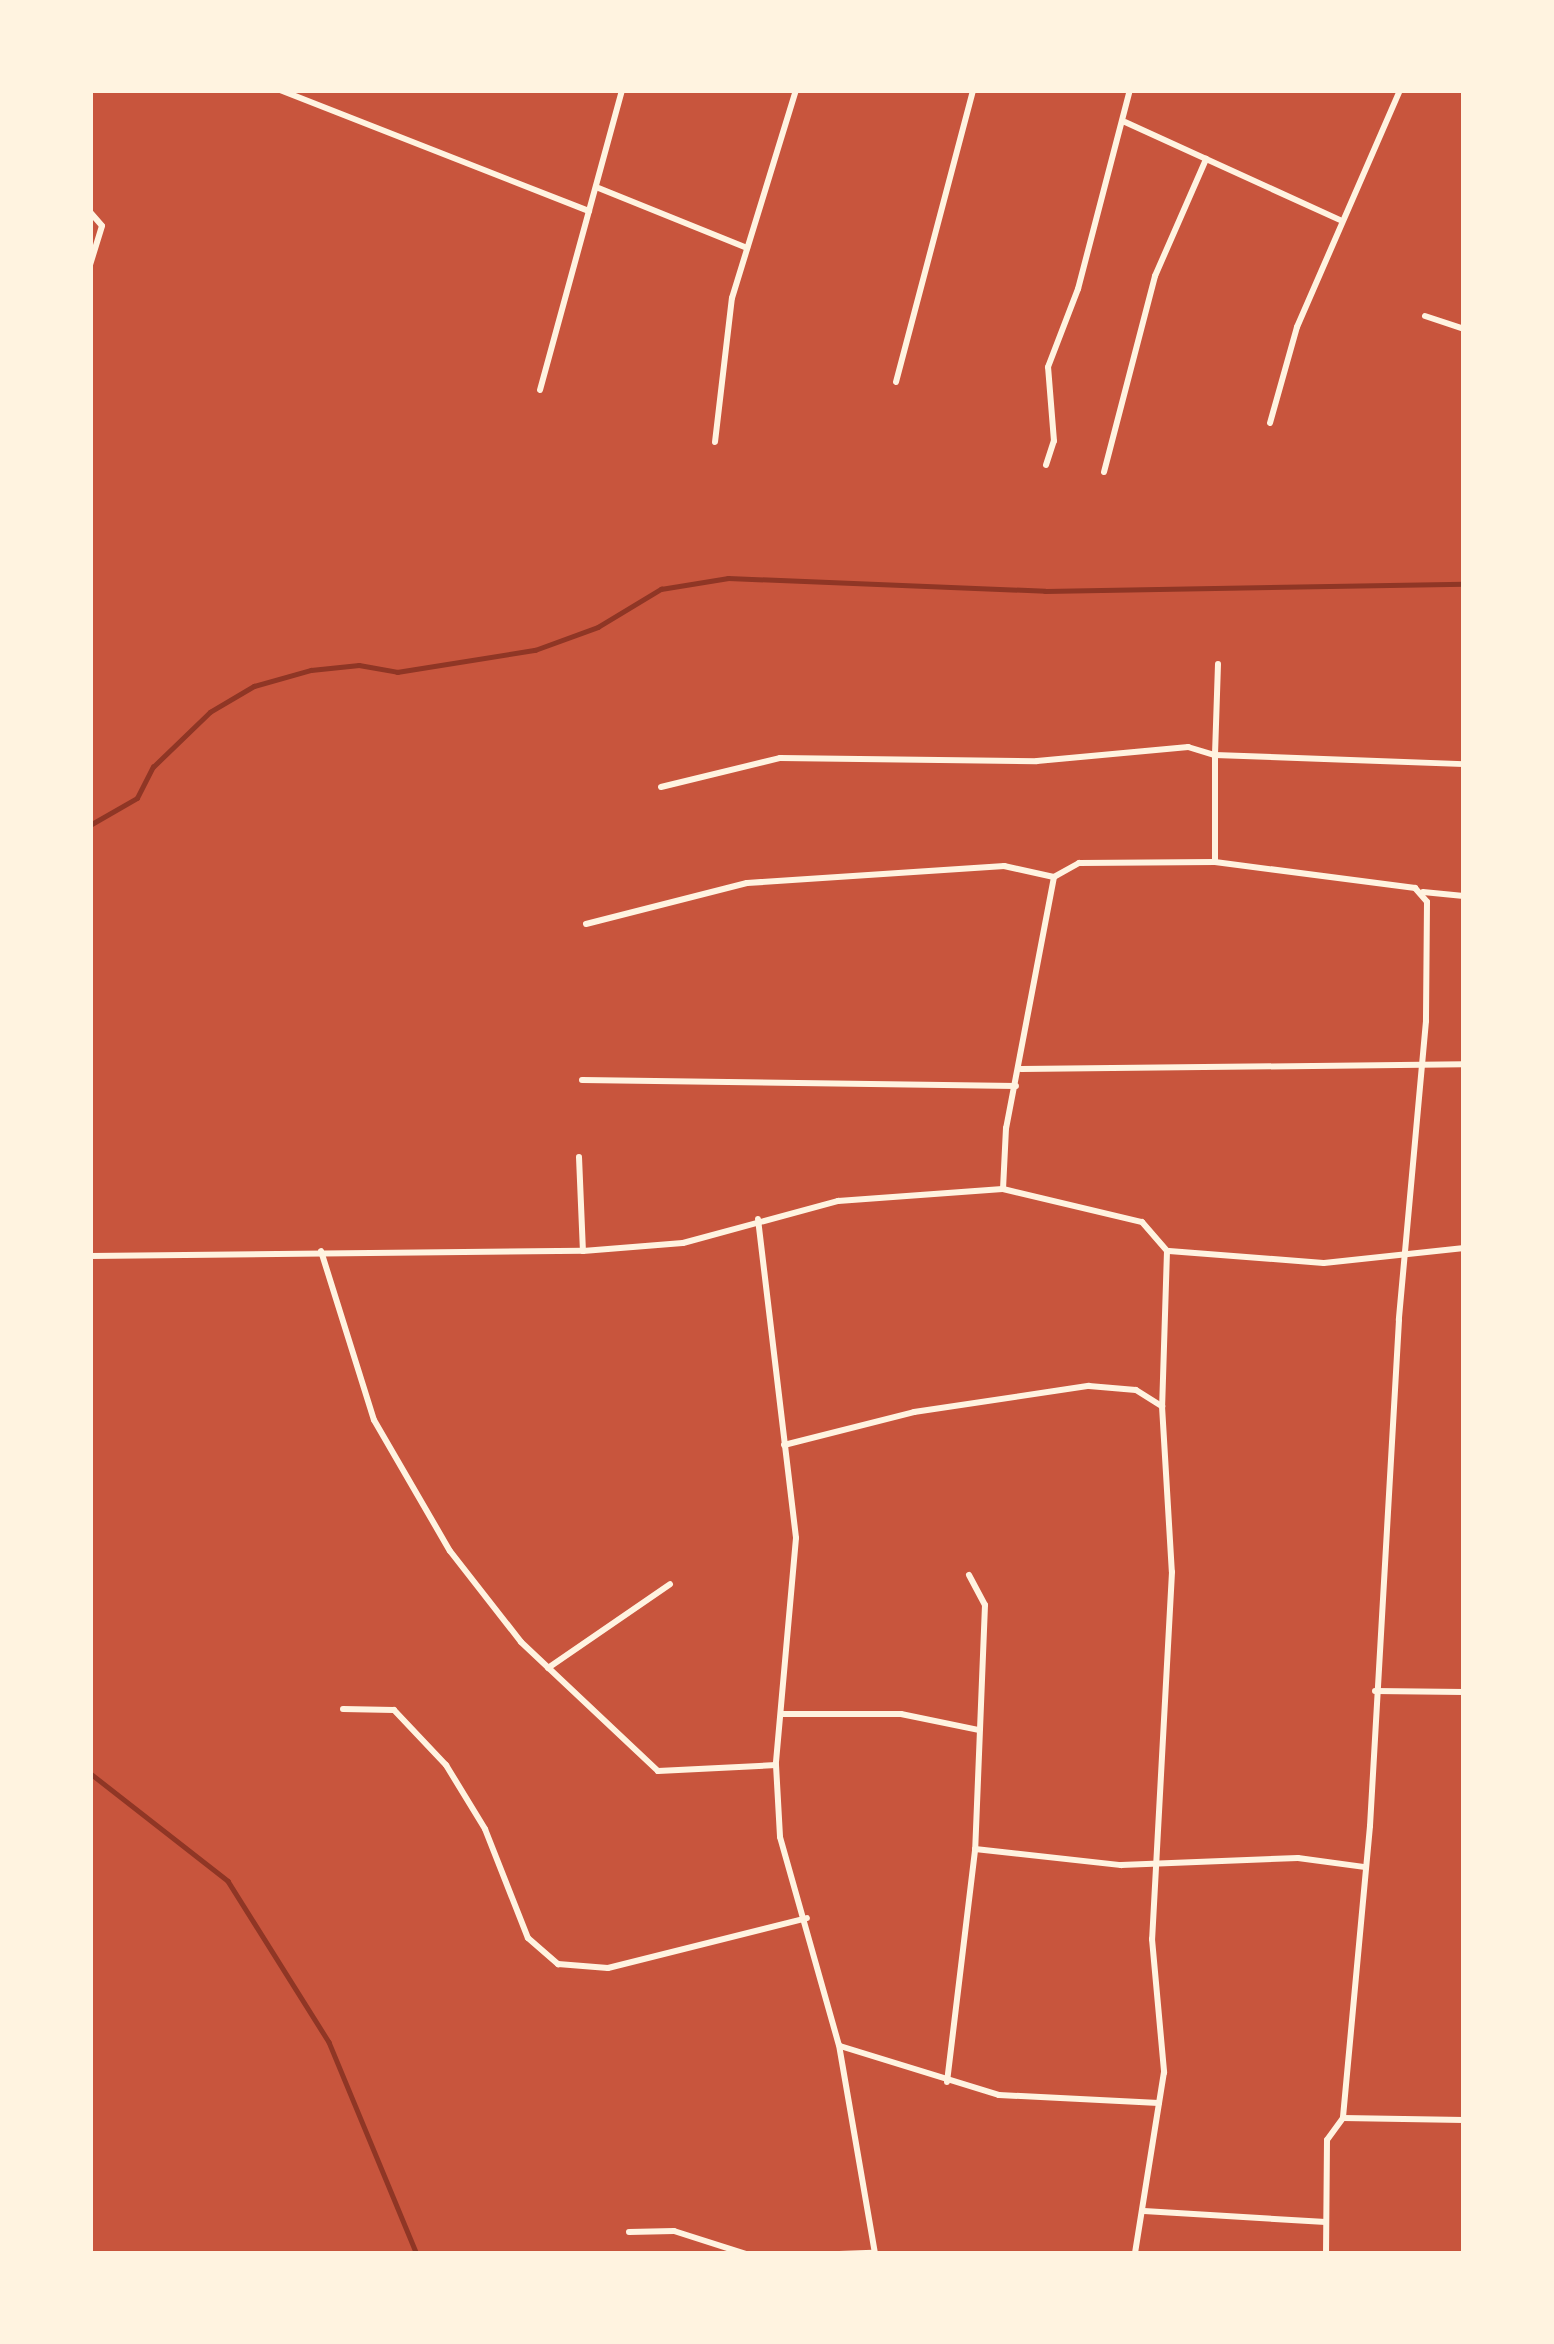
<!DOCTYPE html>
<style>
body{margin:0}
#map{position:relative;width:1554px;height:2344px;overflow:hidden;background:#c8553d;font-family:"Work Sans",sans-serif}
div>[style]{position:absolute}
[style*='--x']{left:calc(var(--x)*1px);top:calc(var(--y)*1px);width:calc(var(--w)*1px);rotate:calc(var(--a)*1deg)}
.stream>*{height:4.5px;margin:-2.25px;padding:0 2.25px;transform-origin:2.25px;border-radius:2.25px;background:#8f3625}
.minor>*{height:6px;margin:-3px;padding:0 3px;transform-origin:3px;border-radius:3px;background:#fff3e0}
span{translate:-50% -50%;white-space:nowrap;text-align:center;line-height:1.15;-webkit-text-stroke:12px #fff3e0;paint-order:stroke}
.frame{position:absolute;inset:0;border:93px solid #fff3e0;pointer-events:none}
</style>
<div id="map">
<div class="stream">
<div style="--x:90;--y:825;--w:54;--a:-29.9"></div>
<div style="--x:137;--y:798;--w:35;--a:-63"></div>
<div style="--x:153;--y:767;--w:79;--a:-44"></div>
<div style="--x:210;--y:712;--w:51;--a:-30.6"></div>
<div style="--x:254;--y:686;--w:59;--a:-15.7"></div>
<div style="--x:311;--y:670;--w:48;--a:-5.9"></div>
<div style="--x:359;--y:665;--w:39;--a:10"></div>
<div style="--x:397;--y:672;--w:140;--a:-9.1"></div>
<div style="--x:535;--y:650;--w:67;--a:-20.1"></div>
<div style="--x:598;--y:627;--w:74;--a:-31.1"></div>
<div style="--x:661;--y:589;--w:68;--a:-9.3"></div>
<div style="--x:728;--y:578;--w:317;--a:2.3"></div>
<div style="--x:1045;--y:591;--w:419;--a:-1"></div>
<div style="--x:90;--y:1773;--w:175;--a:38"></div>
<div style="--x:228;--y:1881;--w:190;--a:57.9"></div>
<div style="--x:329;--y:2042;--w:230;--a:67.5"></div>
</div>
<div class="minor">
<div style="--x:280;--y:90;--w:332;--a:21.4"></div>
<div style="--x:1125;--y:122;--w:236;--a:24.5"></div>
<div style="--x:596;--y:187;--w:163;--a:22"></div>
<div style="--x:90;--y:212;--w:18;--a:49"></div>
<div style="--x:102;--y:226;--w:41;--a:107.1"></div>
<div style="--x:1425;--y:316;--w:41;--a:18.4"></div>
<div style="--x:896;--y:382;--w:302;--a:-75.2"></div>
<div style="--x:540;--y:390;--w:311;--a:-74.7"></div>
<div style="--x:1270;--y:423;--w:100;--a:-74.3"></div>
<div style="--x:1297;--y:327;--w:258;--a:-66.5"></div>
<div style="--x:715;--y:442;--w:145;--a:-83.3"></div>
<div style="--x:732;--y:298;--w:218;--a:-72.9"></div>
<div style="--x:1046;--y:465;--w:25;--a:-72"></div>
<div style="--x:1054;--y:441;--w:74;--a:-94.6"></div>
<div style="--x:1048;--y:367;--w:84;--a:-69"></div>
<div style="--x:1078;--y:289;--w:206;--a:-75.4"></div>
<div style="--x:1104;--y:472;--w:203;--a:-75.4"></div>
<div style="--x:1155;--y:276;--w:128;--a:-66.4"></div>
<div style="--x:1218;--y:664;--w:91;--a:91.9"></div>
<div style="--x:1215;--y:755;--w:249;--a:2.1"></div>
<div style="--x:661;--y:787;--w:122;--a:-13.7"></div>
<div style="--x:780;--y:758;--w:257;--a:0.7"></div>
<div style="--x:1037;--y:761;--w:152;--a:-5.3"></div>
<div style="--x:1188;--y:747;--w:28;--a:17"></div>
<div style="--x:1215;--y:755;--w:107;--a:90"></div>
<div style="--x:1215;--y:862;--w:136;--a:179.6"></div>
<div style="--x:1079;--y:863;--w:29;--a:151"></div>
<div style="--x:1054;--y:877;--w:256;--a:100.8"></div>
<div style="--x:1006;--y:1128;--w:61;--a:92.8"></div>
<div style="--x:1215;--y:862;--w:202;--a:7.4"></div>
<div style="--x:1415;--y:888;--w:18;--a:49"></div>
<div style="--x:1427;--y:902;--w:119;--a:90.5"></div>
<div style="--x:1426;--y:1021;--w:300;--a:95.2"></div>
<div style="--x:1399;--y:1320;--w:507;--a:93.28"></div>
<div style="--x:1370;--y:1826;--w:293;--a:95.3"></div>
<div style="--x:1343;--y:2118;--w:27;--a:126"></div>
<div style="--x:1327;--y:2140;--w:114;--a:90.5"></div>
<div style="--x:1423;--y:892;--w:41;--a:5.6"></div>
<div style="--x:586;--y:924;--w:166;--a:-14.3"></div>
<div style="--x:747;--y:883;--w:258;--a:-3.8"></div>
<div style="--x:1004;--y:866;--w:51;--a:12.4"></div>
<div style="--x:1021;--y:1069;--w:443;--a:-0.6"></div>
<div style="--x:582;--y:1080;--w:434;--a:0.8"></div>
<div style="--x:579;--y:1157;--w:94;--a:87.6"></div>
<div style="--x:583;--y:1251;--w:100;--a:-4.6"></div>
<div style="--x:683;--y:1243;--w:161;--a:-15.2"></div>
<div style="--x:838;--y:1201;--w:165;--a:-4.2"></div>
<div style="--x:1003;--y:1189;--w:143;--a:13.4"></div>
<div style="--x:1142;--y:1222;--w:38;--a:49"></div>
<div style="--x:1167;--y:1251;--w:155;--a:91.8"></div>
<div style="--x:1162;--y:1406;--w:166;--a:86.6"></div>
<div style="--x:1172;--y:1572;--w:368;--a:93.1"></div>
<div style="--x:1152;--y:1939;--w:134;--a:84.8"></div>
<div style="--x:1164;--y:2072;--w:184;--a:99.1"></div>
<div style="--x:758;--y:1219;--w:321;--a:83.2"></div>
<div style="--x:796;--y:1538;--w:227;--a:95.1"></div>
<div style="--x:321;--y:1251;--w:177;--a:72.6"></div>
<div style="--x:374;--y:1420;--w:151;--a:59.9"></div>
<div style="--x:450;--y:1551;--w:115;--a:52"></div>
<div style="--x:521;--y:1642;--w:188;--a:43.3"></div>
<div style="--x:658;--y:1771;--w:118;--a:-2.9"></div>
<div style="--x:776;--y:1765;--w:72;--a:86.8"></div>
<div style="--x:780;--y:1837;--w:216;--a:74.2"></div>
<div style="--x:839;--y:2045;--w:212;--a:80.2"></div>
<div style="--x:1169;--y:1251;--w:155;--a:4.4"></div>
<div style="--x:1324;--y:1263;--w:141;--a:-6.1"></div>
<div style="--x:90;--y:1256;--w:493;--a:-0.6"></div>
<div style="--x:784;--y:1445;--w:134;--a:-14.2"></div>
<div style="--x:914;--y:1412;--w:177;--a:-8.5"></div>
<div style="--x:1089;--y:1386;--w:47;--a:4.9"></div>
<div style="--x:1136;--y:1390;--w:31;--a:32"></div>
<div style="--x:969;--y:1575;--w:34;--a:62"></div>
<div style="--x:985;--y:1605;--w:244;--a:92.3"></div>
<div style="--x:975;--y:1849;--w:147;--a:6.3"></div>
<div style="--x:1121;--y:1865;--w:177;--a:-2.3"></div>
<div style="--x:1298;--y:1858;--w:68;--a:7.7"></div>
<div style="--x:548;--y:1668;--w:148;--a:-34.5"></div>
<div style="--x:1375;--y:1691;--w:89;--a:0.6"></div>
<div style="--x:343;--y:1709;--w:51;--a:1.1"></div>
<div style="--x:394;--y:1710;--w:76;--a:46.6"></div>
<div style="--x:446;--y:1765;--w:75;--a:58.6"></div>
<div style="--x:485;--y:1829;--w:117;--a:68.5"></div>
<div style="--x:528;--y:1938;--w:40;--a:41"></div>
<div style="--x:558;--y:1964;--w:50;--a:4.6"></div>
<div style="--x:608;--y:1968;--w:205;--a:-14.1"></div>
<div style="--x:782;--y:1714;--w:119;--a:0"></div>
<div style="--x:901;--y:1714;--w:80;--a:11.6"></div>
<div style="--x:840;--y:2046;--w:166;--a:17.1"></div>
<div style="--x:999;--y:2095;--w:160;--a:2.9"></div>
<div style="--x:947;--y:2082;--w:235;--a:-83.1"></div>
<div style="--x:1343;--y:2118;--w:121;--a:0.9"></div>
<div style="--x:1144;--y:2211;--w:182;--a:3.5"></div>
<div style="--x:629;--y:2232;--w:45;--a:-1.3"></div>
<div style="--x:674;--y:2231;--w:76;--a:17.7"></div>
<div style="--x:839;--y:2254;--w:34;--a:-2"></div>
</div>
<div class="frame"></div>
</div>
